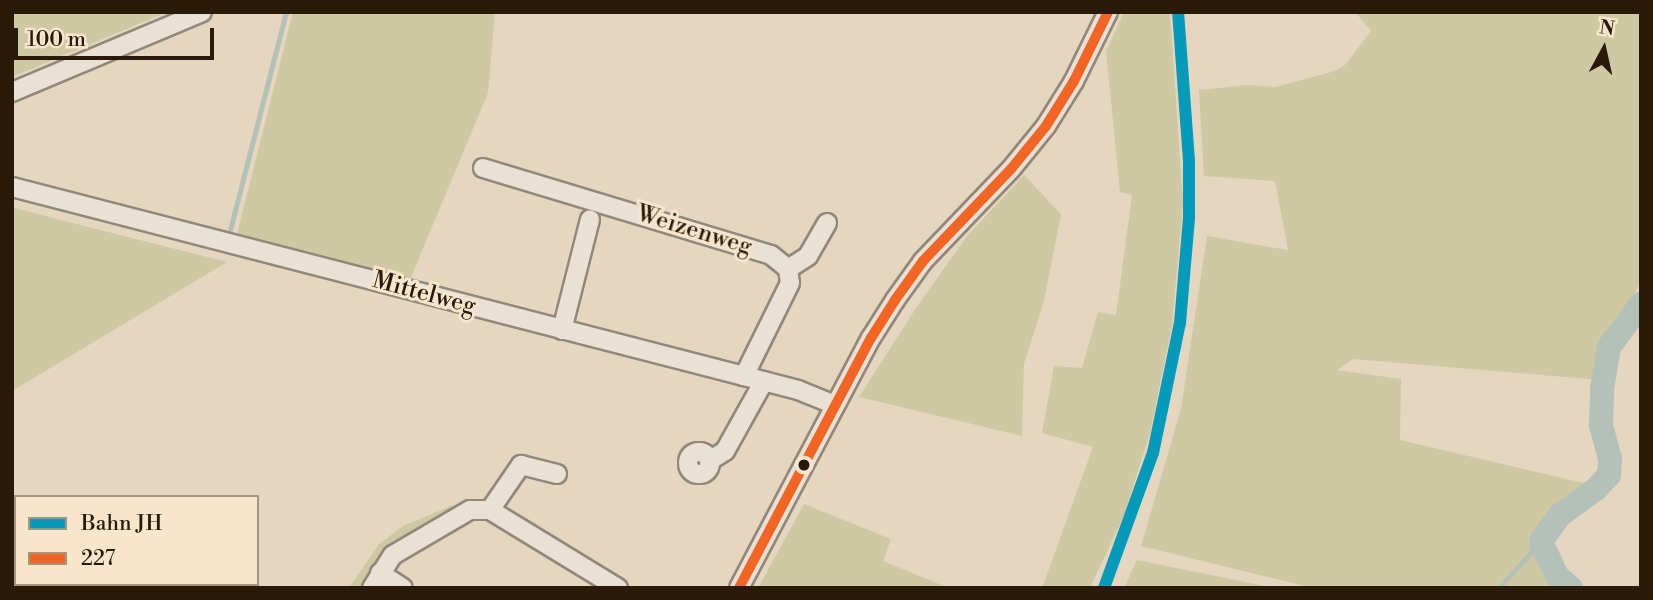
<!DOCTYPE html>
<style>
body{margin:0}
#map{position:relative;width:1653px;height:600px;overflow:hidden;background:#e5d6c0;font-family:"Libre Bodoni",serif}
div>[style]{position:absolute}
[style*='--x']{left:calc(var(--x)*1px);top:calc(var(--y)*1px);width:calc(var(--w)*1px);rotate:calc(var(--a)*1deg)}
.green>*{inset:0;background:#cec9a3}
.stream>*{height:4.5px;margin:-2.25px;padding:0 2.25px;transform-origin:2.25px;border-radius:2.25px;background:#b4c1b8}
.river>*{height:24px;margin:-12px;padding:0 12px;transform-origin:12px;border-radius:12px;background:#b4c1b8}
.roads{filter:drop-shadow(2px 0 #92887a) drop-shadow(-2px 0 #92887a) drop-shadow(0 2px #92887a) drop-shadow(0 -2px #92887a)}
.minor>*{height:18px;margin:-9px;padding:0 9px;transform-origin:9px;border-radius:9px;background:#e9e1d6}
.minor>.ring{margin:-9px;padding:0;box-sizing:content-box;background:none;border:18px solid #e9e1d6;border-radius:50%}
.bus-1>*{height:10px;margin:-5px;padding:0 5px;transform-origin:5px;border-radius:5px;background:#f26522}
.rail-1>*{height:12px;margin:-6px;padding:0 6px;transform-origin:6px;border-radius:6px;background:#049bba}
.dots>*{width:19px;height:19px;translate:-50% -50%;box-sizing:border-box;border:4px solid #f8e6cc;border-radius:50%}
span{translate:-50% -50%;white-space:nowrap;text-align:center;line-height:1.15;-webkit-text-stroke:6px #f8e6cc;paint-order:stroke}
.street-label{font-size:24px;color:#291909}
.frame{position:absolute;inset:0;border:14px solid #291909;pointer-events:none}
.legend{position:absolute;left:14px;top:495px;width:245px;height:91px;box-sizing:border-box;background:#f8e6cc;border:2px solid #a5947e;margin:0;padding:9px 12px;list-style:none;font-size:21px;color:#291909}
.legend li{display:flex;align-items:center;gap:14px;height:35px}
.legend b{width:35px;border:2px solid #a5947e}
.north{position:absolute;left:1569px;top:14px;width:70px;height:70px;-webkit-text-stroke:5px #f8e6cc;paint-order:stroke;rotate:8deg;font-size:19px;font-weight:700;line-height:28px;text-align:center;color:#291909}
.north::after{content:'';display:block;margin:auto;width:24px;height:32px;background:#291909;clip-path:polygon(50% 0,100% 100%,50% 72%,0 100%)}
.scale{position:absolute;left:14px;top:28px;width:200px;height:32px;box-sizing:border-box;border:4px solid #291909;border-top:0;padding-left:9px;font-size:21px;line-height:24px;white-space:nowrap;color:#291909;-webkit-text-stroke:5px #f8e6cc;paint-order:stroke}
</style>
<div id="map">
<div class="green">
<div style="clip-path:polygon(12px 12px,167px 12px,12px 77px)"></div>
<div style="clip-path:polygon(293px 12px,495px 12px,488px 93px,409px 282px,237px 234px)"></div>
<div style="clip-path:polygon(1124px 12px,1170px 12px,1183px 203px,1172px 325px,1150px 433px,1124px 515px,1090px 588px,1042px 588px,1093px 447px,1042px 433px,1054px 366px,1082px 368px,1098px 312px,1116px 315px,1132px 195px,1120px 192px,1106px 51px)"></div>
<div style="clip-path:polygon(1355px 12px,1641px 12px,1641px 282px,1606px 343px,1600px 380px,1353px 359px,1337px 370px,1401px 379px,1400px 440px,1588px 484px,1555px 509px,1534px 540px,1533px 547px,1555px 588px,1313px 588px,1141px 546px,1181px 409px,1207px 236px,1288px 250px,1275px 181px,1204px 176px,1199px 90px,1249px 85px,1275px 87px,1335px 71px,1345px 65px,1371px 31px)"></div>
<div style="clip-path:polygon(1024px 175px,1061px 214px,1044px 301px,1024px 364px,1022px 436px,859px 397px,916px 308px,967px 236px)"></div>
<div style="clip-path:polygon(12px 207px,49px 217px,227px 262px,12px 391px)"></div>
<div style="clip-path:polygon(804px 504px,891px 539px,883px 561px,949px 588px,758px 588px)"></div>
<div style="clip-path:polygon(453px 505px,450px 517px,392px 551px,370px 588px,349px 588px,379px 544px,403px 526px)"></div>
<div style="clip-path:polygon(1137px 560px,1275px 588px,1124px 588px)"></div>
</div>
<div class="stream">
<div style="--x:229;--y:234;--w:229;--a:-75.6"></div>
<div style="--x:1499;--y:588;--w:63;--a:-48.2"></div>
</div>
<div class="river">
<div style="--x:1571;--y:588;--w:18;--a:-139"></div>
<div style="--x:1557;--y:576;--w:38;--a:-115"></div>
<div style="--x:1541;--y:541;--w:32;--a:-54"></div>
<div style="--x:1560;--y:515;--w:44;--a:-35.8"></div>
<div style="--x:1596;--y:489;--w:19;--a:-47"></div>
<div style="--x:1609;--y:475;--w:16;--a:-86"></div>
<div style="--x:1610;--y:459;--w:35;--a:-105"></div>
<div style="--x:1601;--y:425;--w:36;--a:-88"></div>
<div style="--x:1602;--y:389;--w:43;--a:-80.5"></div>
<div style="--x:1609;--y:347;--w:54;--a:-53.3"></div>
</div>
<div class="roads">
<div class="minor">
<div style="--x:12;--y:92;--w:206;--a:-22.8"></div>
<div style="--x:483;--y:168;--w:301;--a:16.8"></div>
<div style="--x:771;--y:255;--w:22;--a:39"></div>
<div style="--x:788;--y:269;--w:14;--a:82"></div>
<div style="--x:790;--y:283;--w:104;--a:116.3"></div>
<div style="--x:12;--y:187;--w:812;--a:14.48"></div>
<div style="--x:798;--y:390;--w:40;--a:22"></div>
<div style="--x:788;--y:269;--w:24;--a:-33"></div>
<div style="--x:808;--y:256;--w:38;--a:-60"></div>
<div style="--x:562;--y:330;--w:114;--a:-75.8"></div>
<div class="ring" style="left:688px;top:452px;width:4px;height:4px"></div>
<div style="--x:709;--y:461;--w:19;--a:-32"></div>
<div style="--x:725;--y:451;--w:80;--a:-60.9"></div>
<div style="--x:490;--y:510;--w:55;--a:-55.4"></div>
<div style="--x:521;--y:465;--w:37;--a:14"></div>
<div style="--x:380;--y:573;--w:27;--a:33"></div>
<div style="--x:372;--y:588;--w:39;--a:-58"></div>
<div style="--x:393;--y:555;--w:89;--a:-30.3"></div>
<div style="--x:470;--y:510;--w:20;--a:0"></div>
<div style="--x:490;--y:510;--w:150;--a:31.4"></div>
<div style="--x:739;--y:588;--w:283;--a:-62.2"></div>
<div style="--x:871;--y:338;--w:45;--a:-57.7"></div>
<div style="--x:895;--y:300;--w:48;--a:-54.3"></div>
<div style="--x:923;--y:261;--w:127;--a:-46.3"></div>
<div style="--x:1011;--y:169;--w:55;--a:-50.9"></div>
<div style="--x:1046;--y:126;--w:53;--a:-58.1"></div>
<div style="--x:1074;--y:81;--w:77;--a:-63.8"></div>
</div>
</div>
<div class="bus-1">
<div style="--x:739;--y:588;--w:283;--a:-62.2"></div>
<div style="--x:871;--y:338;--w:45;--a:-57.7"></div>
<div style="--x:895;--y:300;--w:48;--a:-54.3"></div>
<div style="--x:923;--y:261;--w:127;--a:-46.3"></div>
<div style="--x:1011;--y:169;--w:55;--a:-50.9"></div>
<div style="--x:1046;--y:126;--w:53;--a:-58.1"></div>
<div style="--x:1074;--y:81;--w:77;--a:-63.8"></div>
</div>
<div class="rail-1">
<div style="--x:1104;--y:588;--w:144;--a:-70.1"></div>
<div style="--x:1153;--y:453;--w:133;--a:-78.3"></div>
<div style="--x:1180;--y:323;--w:106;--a:-85.1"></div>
<div style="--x:1189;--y:217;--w:56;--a:-90"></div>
<div style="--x:1189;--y:161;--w:149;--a:-94.2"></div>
</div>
<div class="dots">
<div style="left:804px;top:465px;background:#291909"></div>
</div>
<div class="street-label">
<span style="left:694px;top:231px;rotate:17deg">Weizenweg</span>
<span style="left:424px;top:294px;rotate:15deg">Mittelweg</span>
</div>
<div class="frame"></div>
<ul class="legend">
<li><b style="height:9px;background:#049bba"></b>Bahn JH</li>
<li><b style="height:9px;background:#f26522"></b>227</li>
</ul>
<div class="north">N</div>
<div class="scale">100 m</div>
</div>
